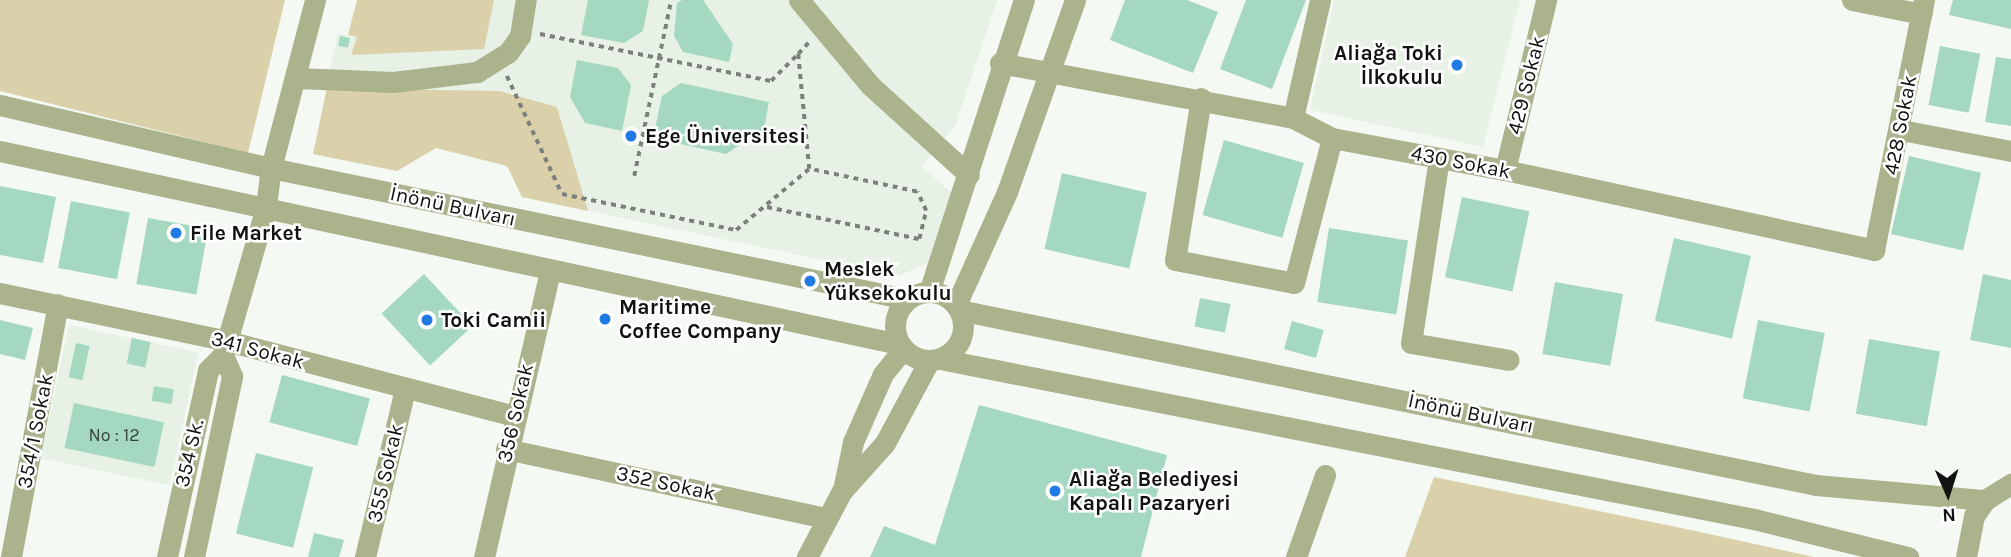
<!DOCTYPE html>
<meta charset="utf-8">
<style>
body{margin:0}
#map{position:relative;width:2011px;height:557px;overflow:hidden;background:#f5f9f4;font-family:Karla,sans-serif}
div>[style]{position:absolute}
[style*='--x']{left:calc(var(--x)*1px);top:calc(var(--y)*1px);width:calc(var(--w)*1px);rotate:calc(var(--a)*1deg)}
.built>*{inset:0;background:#e7f1e6;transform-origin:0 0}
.green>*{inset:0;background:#dad1aa}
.building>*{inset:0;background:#a5d8c0;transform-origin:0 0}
.path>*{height:3.5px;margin-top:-1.75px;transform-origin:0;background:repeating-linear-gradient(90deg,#7d807d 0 5px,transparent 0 10px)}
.minor>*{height:21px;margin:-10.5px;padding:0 10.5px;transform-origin:10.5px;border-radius:10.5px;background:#aab38c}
.minor>.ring{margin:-10.5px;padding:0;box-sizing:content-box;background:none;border:21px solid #aab38c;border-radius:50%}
.dots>*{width:19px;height:19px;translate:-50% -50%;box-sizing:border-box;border:4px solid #fff;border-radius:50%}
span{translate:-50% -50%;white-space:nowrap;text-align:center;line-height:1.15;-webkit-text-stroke:5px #fff;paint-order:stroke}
.number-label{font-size:18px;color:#36443d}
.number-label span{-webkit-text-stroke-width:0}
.poi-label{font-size:21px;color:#111311;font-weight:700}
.right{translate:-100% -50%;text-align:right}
.left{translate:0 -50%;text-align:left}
.street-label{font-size:21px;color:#111311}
.north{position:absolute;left:1913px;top:459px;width:70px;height:70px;-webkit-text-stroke:5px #fff;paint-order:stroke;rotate:177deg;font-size:19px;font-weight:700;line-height:28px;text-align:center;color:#111311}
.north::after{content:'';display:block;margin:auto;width:24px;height:32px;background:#111311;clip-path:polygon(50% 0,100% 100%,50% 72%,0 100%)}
</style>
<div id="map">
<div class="built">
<div style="clip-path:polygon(357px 0,997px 0,955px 126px,921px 166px,953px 194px,934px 259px,899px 276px,522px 197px,507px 166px,436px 148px,397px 171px,313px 154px,338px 33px,348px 35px)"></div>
<div style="clip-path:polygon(1334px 0,1520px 0,1483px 147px,1310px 110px)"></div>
<div style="left:69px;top:325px;width:132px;height:136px;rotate:12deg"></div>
</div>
<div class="green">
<div style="clip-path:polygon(0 0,285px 0,248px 153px,0 91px)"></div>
<div style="clip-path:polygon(357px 0,494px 0,484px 49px,351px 55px,357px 37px,348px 35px)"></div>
<div style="clip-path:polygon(327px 88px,499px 91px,557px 107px,588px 211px,522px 197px,507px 166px,436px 148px,397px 171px,313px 154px)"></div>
<div style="clip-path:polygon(1434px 477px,1686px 529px,1814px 557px,1405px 557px)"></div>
</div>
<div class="building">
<div style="clip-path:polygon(588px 0,649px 0,643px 31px,624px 43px,581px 35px)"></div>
<div style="clip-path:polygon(682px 0,703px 0,733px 44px,729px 62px,683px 52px,674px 36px,677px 3px)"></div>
<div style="clip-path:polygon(1125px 0,1187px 0,1218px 12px,1193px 73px,1110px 40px)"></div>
<div style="clip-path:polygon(1246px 0,1306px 0,1272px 89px,1220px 69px)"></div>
<div style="clip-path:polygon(1953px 0,2011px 0,2011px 29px,1949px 15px)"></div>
<div style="left:340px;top:36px;width:10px;height:10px;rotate:11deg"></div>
<div style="left:1940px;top:46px;width:41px;height:60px;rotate:11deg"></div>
<div style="clip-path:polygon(1996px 57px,2011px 59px,2011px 126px,1985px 122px)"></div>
<div style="clip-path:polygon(577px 60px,618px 68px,631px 85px,622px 131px,585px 123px,570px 97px)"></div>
<div style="clip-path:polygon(681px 83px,769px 102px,764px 129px,726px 154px,653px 138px,662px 96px)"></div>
<div style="left:1224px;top:140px;width:83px;height:78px;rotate:16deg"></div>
<div style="left:1909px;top:156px;width:74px;height:80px;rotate:13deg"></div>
<div style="left:1062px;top:173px;width:87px;height:78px;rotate:13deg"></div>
<div style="clip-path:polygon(0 186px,56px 197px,43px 263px,0 255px)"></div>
<div style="left:1462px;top:197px;width:69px;height:82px;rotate:12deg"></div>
<div style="left:71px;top:201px;width:60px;height:68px;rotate:11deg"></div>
<div style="left:148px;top:218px;width:61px;height:67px;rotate:10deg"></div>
<div style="left:1329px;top:228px;width:80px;height:75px;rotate:9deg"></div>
<div style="left:1674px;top:238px;width:79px;height:85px;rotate:13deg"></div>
<div style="left:424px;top:274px;width:71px;height:58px;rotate:47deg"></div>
<div style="clip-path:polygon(1983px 274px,2011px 280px,2011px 348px,1970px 340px)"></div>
<div style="left:1555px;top:282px;width:69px;height:73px;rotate:10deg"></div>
<div style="left:1200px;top:298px;width:31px;height:29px;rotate:11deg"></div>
<div style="clip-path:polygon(0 320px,33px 328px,25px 360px,0 354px)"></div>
<div style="left:1758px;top:320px;width:68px;height:80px;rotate:11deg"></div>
<div style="left:1292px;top:321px;width:33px;height:29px;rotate:16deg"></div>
<div style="left:132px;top:338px;width:19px;height:26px;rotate:12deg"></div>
<div style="left:1869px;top:339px;width:72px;height:76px;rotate:10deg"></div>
<div style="left:76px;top:343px;width:14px;height:35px;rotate:12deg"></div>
<div style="left:282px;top:375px;width:91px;height:49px;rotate:15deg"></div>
<div style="left:154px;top:386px;width:20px;height:15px;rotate:9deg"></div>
<div style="left:74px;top:403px;width:92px;height:46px;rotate:12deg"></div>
<div style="clip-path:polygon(979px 405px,1167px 455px,1141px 557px,870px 557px,884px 526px,935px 545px)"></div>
<div style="left:256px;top:453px;width:59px;height:83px;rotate:14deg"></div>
<div style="clip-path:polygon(314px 533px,344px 540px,339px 557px,308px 557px)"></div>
</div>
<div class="path">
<div style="--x:540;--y:34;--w:236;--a:11.5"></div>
<div style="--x:771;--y:81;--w:38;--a:-45"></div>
<div style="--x:507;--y:76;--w:130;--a:65"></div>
<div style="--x:562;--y:194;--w:178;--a:11.7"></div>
<div style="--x:736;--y:230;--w:95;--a:-39.9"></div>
<div style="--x:809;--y:169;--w:116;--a:-95.5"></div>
<div style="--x:798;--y:54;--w:16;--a:-47"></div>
<div style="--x:634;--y:176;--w:180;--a:-78.1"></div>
<div style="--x:767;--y:207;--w:155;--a:11.9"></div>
<div style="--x:919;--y:239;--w:29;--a:-76"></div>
<div style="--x:926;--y:211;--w:21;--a:-115"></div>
<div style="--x:917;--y:192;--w:110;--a:-168"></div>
</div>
<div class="minor">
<div style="--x:799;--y:0;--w:112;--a:50.1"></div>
<div style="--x:871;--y:86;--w:132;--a:42.2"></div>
<div style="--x:1852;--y:0;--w:71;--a:11.3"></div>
<div style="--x:1000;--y:63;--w:298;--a:10.6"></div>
<div style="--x:1293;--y:118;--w:44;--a:27.1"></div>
<div style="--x:1332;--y:138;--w:176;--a:10.5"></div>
<div style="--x:1505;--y:170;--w:378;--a:12.2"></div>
<div style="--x:1874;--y:250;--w:255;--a:-78.7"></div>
<div style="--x:297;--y:78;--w:96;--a:2.4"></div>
<div style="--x:393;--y:82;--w:85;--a:-6.8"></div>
<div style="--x:477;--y:72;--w:36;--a:-32"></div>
<div style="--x:508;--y:53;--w:21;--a:-55"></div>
<div style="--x:520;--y:36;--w:36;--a:-81"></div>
<div style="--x:1201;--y:98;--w:164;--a:99.1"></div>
<div style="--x:1175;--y:260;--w:121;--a:10.9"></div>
<div style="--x:1294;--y:283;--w:150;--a:-75.3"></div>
<div style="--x:0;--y:105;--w:278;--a:13.1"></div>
<div style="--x:271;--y:168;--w:649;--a:11.64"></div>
<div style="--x:1293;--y:118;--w:121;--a:-77.1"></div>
<div style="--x:1901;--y:130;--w:112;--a:10.8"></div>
<div style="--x:0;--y:151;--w:919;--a:12.12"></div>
<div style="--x:1439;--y:158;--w:187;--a:98.6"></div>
<div style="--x:1411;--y:343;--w:99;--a:9.8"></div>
<div style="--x:1505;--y:170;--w:175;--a:-76.4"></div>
<div class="ring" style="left:895px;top:292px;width:47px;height:47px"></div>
<div style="--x:929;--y:292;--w:307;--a:-72"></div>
<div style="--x:0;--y:293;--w:232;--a:11.9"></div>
<div style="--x:227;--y:341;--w:297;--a:14.6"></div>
<div style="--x:956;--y:305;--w:124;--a:-65.7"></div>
<div style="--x:1007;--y:192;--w:204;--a:-70.5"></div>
<div style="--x:959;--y:310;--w:875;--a:11.54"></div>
<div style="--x:1816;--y:485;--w:170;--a:5.1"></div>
<div style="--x:940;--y:359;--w:830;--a:11.12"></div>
<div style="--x:1754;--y:519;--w:159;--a:13.9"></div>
<div style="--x:506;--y:449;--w:327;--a:12.2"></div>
<div style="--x:843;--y:490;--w:49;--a:-78.2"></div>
<div style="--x:853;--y:442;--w:74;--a:-66.2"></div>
<div style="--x:883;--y:374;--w:32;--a:-51"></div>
<div style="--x:11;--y:557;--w:257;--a:-79.5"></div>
<div style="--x:167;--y:557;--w:191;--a:-77.6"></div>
<div style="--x:208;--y:370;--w:21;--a:-45"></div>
<div style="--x:223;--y:355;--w:154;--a:-73.8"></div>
<div style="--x:266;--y:207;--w:39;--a:-83"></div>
<div style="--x:271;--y:168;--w:174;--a:-75.3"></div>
<div style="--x:194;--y:557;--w:185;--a:-78.1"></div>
<div style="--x:232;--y:376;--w:23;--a:-113"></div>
<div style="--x:365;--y:557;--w:173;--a:-76.6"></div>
<div style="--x:484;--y:557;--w:294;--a:-77"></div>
<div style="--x:807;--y:557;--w:75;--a:-62.1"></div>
<div style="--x:842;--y:491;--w:64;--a:-48.1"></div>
<div style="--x:885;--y:443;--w:93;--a:-61.8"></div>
<div style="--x:1296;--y:557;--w:87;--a:-70.5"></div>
<div style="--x:1966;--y:557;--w:42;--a:-79"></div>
<div style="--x:1974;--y:516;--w:19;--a:-55"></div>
<div style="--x:1985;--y:500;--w:31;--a:-32"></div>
</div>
<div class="dots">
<div style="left:1457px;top:65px;background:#207ae4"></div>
<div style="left:631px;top:136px;background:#207ae4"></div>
<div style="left:176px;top:233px;background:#207ae4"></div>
<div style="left:810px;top:281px;background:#207ae4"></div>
<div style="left:605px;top:319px;background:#207ae4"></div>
<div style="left:427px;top:320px;background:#207ae4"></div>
<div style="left:1055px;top:491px;background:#207ae4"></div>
</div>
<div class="number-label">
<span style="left:114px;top:435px">No : 12</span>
</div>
<div class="poi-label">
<span class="right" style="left:1443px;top:65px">Aliağa Toki<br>İlkokulu</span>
<span class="left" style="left:645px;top:136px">Ege Üniversitesi</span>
<span class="left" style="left:190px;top:233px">File Market</span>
<span class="left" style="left:824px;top:281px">Meslek<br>Yüksekokulu</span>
<span class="left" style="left:619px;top:319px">Maritime<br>Coffee Company</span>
<span class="left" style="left:441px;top:320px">Toki Camii</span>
<span class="left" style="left:1069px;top:491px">Aliağa Belediyesi<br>Kapalı Pazaryeri</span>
</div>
<div class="street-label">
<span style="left:1526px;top:85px;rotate:-76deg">429 Sokak</span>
<span style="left:1900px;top:125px;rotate:-79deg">428 Sokak</span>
<span style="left:1461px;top:162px;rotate:11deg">430 Sokak</span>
<span style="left:453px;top:206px;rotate:12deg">İnönü Bulvarı</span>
<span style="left:258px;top:350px;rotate:15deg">341 Sokak</span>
<span style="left:515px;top:413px;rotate:-77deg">356 Sokak</span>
<span style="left:1471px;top:413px;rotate:12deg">İnönü Bulvarı</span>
<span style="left:35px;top:431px;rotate:-79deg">354/1 Sokak</span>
<span style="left:189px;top:453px;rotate:-77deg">354 Sk.</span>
<span style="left:385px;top:473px;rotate:-77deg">355 Sokak</span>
<span style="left:666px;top:483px;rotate:12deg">352 Sokak</span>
</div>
<div class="north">N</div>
</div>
